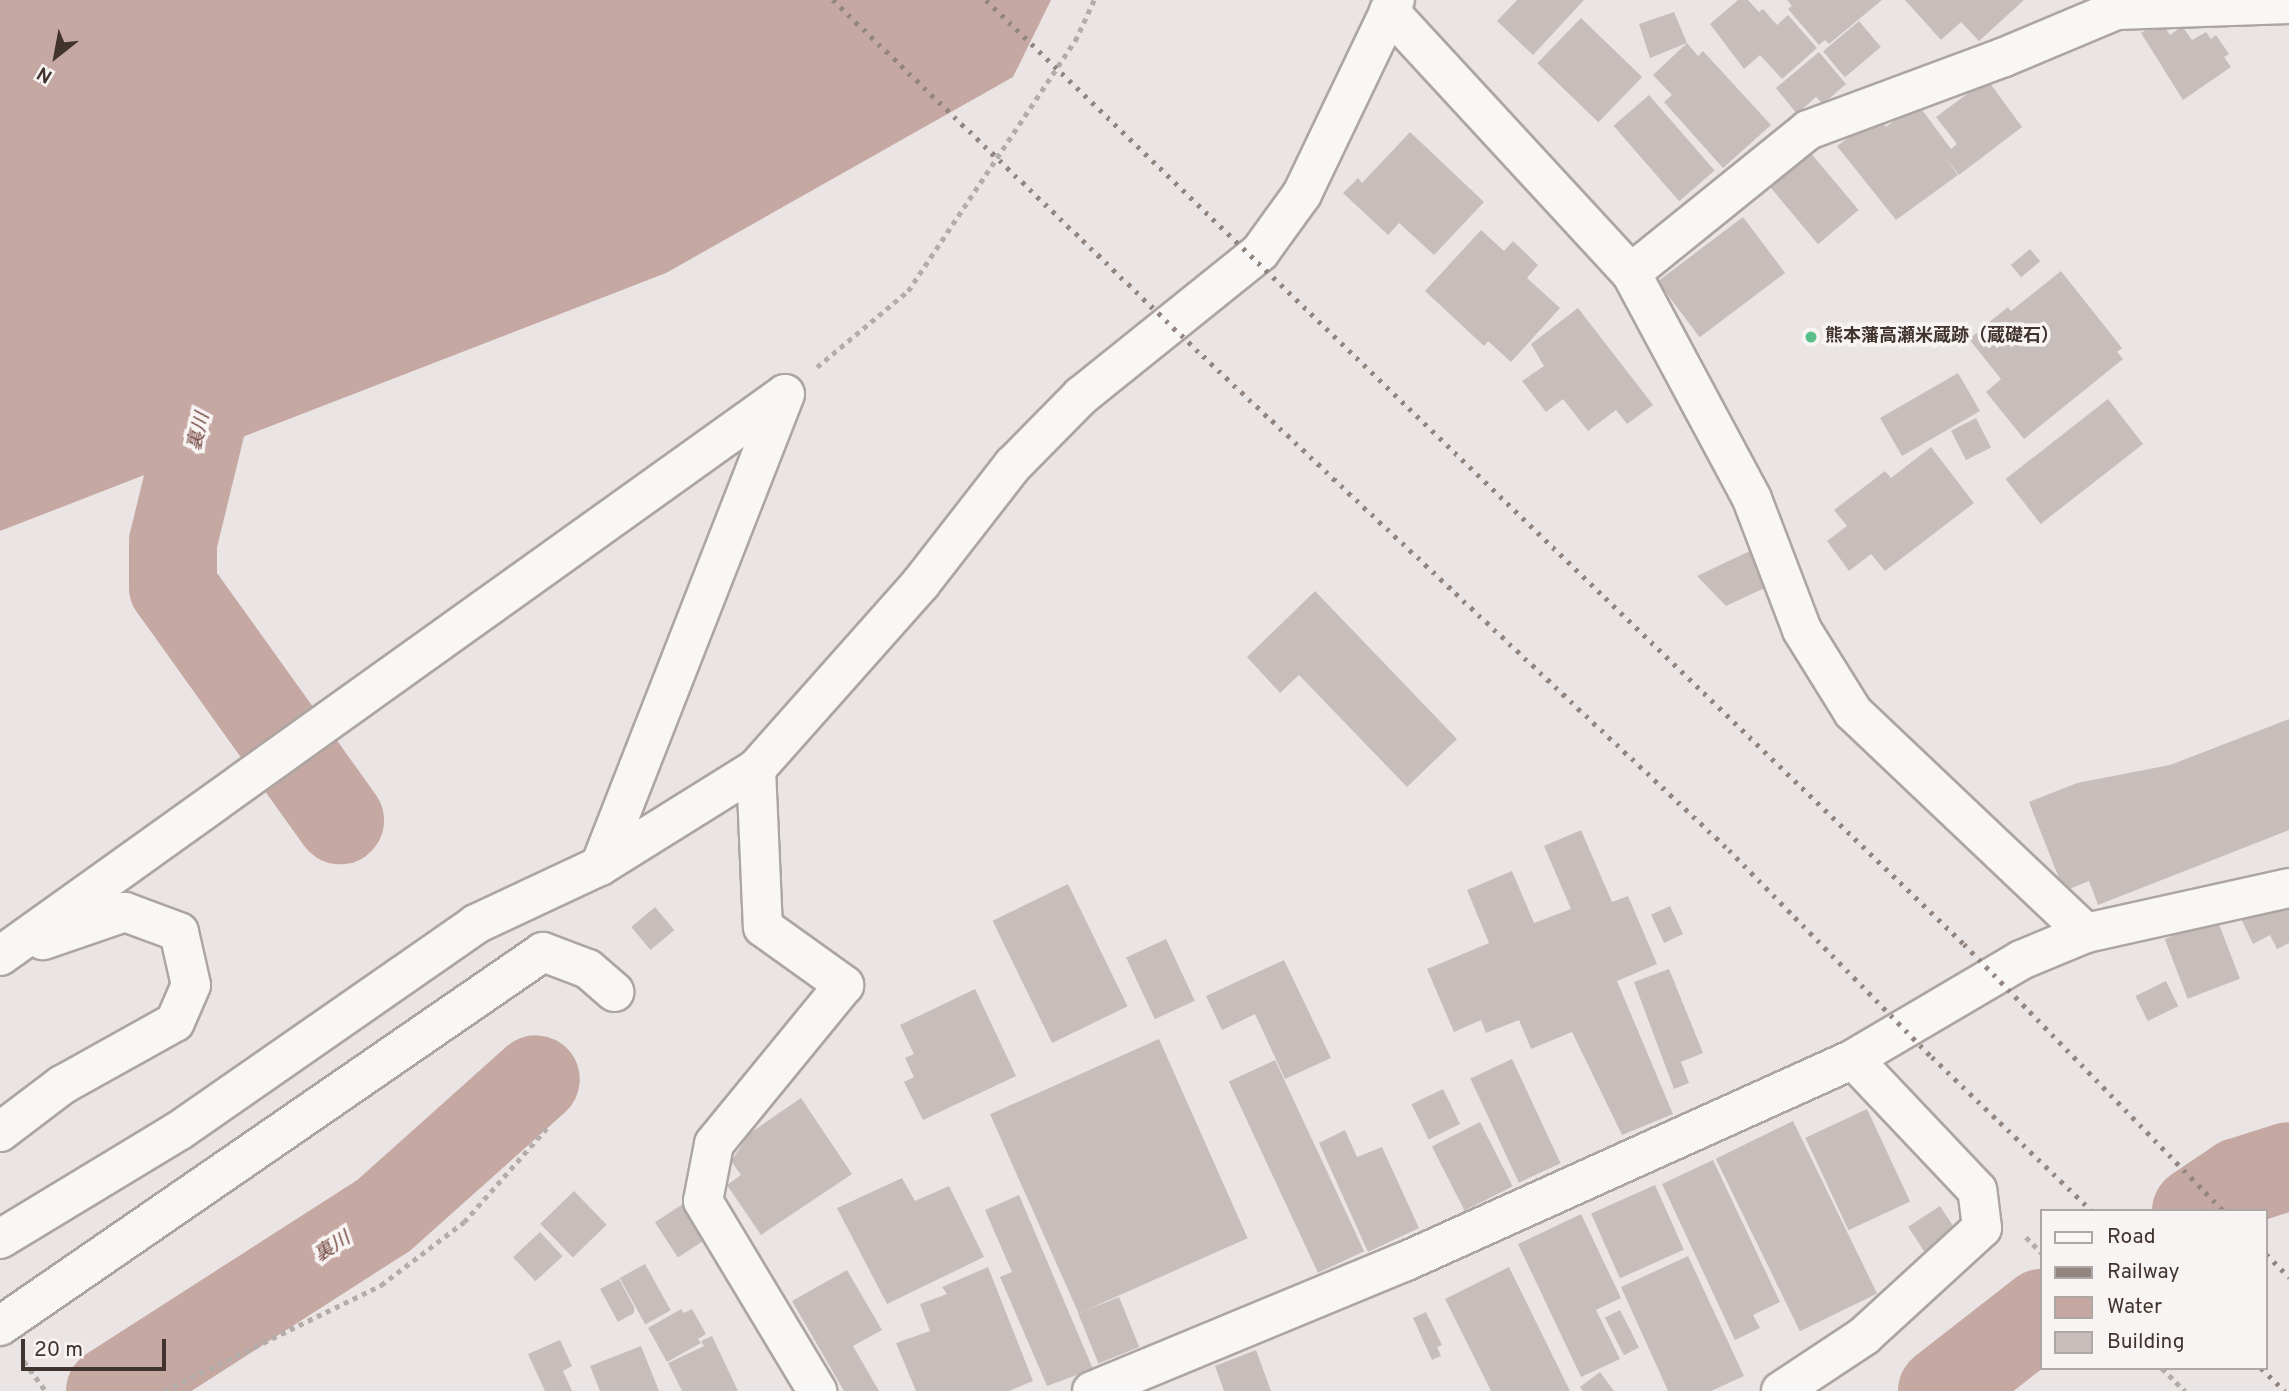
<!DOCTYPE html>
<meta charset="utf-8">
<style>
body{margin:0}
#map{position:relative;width:2289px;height:1391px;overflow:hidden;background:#eae5e4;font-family:Overpass,"Noto Sans JP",sans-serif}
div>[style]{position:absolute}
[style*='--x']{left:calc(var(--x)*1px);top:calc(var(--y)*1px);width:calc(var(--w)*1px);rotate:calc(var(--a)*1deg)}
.water>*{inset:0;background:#c6a8a3}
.river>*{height:88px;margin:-44px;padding:0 44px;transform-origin:44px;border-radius:44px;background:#c6a8a3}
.building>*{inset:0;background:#c7bebc;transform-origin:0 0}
.path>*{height:4.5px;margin-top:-2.25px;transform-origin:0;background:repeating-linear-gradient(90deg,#b3adaa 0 5px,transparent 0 10px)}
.roads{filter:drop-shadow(2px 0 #ada5a2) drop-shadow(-2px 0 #ada5a2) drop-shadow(0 2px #ada5a2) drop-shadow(0 -2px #ada5a2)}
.minor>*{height:38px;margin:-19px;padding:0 19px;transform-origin:19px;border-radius:19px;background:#f9f7f6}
.rail>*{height:5px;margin-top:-2.5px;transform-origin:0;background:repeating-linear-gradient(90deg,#92847f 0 3.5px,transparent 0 10.5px)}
.dots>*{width:19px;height:19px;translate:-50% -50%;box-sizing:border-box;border:4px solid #f8f4f4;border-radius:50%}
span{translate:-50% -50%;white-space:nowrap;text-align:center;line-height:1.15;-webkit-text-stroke:7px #f8f4f4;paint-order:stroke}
.poi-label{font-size:18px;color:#41332d;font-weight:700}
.left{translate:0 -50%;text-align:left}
.water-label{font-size:19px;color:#71453c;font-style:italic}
.legend{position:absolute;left:2040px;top:1209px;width:228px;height:161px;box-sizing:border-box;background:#f8f4f4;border:2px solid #afa7a4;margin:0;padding:9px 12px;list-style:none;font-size:21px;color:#41332d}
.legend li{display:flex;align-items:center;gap:14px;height:35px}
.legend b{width:35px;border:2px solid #afa7a4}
.north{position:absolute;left:21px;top:21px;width:70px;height:70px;-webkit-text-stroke:5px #f8f4f4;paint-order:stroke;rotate:211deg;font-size:19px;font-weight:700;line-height:28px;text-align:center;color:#41332d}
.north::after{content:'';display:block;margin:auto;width:24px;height:32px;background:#41332d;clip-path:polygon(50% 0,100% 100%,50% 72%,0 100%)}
.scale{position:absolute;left:21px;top:1339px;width:145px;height:32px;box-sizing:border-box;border:4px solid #41332d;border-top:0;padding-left:9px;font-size:21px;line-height:24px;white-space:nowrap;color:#41332d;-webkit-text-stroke:5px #f8f4f4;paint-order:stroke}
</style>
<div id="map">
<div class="water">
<div style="clip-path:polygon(0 0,1051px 0,1013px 77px,666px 273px,0 531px)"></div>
</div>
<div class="river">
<div style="--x:223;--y:337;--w:211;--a:103.7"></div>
<div style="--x:173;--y:542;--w:45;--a:90"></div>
<div style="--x:173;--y:587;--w:287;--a:54.4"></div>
<div style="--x:2196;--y:1211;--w:52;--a:-34"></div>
<div style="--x:2239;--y:1182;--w:52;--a:-17.7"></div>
<div style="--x:110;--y:1391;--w:324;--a:-32.7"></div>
<div style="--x:383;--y:1216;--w:205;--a:-41.8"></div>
<div style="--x:1942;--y:1391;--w:127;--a:-38"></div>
</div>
<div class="building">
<div style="clip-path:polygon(1517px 0,1584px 0,1533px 55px,1497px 21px)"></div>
<div style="clip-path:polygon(1738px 0,1748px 0,1759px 12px,1763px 9px,1777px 25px,1788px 15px,1817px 48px,1782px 79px,1760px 55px,1744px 69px,1710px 24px)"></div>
<div style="clip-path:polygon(1787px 0,1882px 0,1829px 44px,1825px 40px,1819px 45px,1788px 9px,1792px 6px)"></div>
<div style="clip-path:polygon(1905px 0,2024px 0,1979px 41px,1961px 22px,1941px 40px)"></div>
<div style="clip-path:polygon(1674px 12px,1687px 43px,1698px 56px,1703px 51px,1771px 125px,1723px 168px,1664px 102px,1672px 95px,1653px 75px,1687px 43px,1650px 58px,1639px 24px)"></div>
<div style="left:1581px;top:18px;width:85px;height:63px;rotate:44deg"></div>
<div style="clip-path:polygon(2160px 20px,2170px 35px,2182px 26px,2192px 40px,2206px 32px,2211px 39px,2216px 35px,2229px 54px,2224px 57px,2231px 67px,2183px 100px,2141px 33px)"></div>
<div style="left:1859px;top:21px;width:34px;height:47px;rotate:50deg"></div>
<div style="clip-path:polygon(1819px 52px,1846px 84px,1823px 104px,1816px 97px,1797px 114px,1776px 88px)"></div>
<div style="clip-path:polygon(1987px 79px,2022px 127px,1959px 175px,1942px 154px,1958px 175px,1896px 220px,1837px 146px,1878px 116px,1886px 127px,1896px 119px,1893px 114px,1914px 99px,1951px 149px,1957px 144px,1936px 117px)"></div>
<div style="left:1649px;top:95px;width:100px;height:47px;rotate:49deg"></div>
<div style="clip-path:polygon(1410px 132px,1484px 202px,1434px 255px,1399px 223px,1388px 235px,1343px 193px,1358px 178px,1362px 183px)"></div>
<div style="left:1804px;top:145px;width:85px;height:53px;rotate:50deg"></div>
<div style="left:1743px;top:217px;width:70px;height:107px;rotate:53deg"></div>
<div style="clip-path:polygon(1481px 230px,1504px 251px,1513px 241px,1538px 265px,1527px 278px,1560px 308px,1511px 362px,1488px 341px,1484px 346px,1425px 291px)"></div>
<div style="left:2030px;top:249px;width:16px;height:25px;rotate:50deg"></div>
<div style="clip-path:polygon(2061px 271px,2122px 348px,2117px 352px,2123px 359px,2024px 439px,1986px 392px,2001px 379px,1969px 339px,1978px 332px,1980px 336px,1986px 331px,1983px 327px,2008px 307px,2011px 311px)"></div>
<div style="clip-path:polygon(1578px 308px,1653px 405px,1627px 424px,1616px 410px,1588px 431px,1563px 399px,1546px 412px,1522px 381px,1544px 366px,1531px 344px)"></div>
<div style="left:1958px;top:373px;width:44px;height:90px;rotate:60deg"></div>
<div style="left:2108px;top:399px;width:57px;height:130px;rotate:52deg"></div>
<div style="left:1976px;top:418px;width:33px;height:28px;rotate:63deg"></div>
<div style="clip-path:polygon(1931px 447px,1974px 503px,1885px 571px,1871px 554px,1849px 571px,1827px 541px,1847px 526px,1834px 510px,1885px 471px,1891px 478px)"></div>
<div style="clip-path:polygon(1752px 550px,1769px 586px,1726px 606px,1697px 576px)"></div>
<div style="clip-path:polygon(1315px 591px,1457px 739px,1407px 787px,1299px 675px,1280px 693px,1247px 657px)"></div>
<div style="clip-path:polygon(2289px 719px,2289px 830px,2098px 905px,2089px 881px,2064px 891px,2029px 802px,2077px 783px,2170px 765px)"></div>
<div style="clip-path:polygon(1581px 830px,1612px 902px,1628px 896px,1657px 964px,1617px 981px,1673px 1114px,1622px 1135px,1572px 1032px,1531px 1049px,1519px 1020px,1486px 1033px,1481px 1020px,1454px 1032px,1427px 969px,1489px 943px,1467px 890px,1512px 871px,1534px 923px,1571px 909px,1544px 846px)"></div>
<div style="left:1068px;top:884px;width:136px;height:84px;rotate:64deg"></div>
<div style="clip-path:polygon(2289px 888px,2289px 943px,2277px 949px,2270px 935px,2253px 944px,2237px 910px)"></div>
<div style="left:1670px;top:906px;width:31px;height:21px;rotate:65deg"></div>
<div style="left:655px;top:907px;width:30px;height:31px;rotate:50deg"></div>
<div style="left:2217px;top:919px;width:64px;height:56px;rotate:69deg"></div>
<div style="left:1166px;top:939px;width:68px;height:44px;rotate:65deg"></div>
<div style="clip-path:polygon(1284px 960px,1331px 1058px,1285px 1079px,1255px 1014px,1222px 1030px,1206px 996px)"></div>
<div style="clip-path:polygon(1669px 969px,1703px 1053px,1681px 1062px,1689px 1083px,1674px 1089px,1634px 982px)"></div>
<div style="left:2166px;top:981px;width:28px;height:34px;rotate:64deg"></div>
<div style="clip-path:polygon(975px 989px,1016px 1076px,923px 1120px,904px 1082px,914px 1077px,905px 1058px,914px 1054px,900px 1025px)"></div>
<div style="left:1159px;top:1039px;width:218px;height:185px;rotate:66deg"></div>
<div style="left:1512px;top:1059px;width:115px;height:46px;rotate:65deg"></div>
<div style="left:1275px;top:1060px;width:211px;height:51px;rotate:65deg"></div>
<div style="left:1443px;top:1089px;width:39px;height:35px;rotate:64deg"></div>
<div style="clip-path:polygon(801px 1098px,852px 1174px,761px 1235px,727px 1185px,741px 1175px,731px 1161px,750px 1133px)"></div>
<div style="left:1867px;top:1109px;width:102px;height:68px;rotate:65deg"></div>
<div style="left:1793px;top:1121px;width:192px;height:86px;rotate:64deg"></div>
<div style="left:1480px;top:1122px;width:72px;height:54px;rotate:63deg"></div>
<div style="clip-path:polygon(1345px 1130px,1357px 1157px,1382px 1147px,1419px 1228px,1368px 1252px,1319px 1143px)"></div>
<div style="clip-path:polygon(1713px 1160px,1780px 1302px,1753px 1315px,1760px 1328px,1735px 1340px,1662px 1184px)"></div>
<div style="clip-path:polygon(902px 1178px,915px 1201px,949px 1186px,984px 1257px,887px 1304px,837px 1208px)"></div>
<div style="left:1655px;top:1185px;width:71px;height:70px;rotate:66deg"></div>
<div style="left:574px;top:1191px;width:47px;height:47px;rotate:46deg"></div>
<div style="clip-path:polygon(1019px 1195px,1093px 1369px,1047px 1386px,1000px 1277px,1012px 1272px,985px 1210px)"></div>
<div style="left:686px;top:1202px;width:42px;height:37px;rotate:57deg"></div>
<div style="left:1940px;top:1206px;width:38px;height:38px;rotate:57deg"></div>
<div style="clip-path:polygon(1581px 1214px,1621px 1298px,1596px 1310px,1620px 1359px,1581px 1377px,1518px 1244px)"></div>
<div style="left:540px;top:1232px;width:33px;height:37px;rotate:47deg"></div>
<div style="clip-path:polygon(1688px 1256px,1744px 1376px,1711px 1391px,1668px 1391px,1621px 1287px)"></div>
<div style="left:645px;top:1264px;width:53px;height:29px;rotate:61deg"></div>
<div style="clip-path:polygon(988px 1267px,1033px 1381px,1009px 1391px,916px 1391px,896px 1343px,930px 1331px,920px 1304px,947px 1294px,942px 1287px)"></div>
<div style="clip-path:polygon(1509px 1267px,1570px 1391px,1491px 1391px,1445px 1299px)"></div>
<div style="clip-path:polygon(847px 1270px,882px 1330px,853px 1346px,879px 1391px,844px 1391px,792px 1301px)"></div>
<div style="clip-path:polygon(619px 1279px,634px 1307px,634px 1313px,618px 1322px,600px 1289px)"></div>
<div style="left:1119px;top:1297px;width:54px;height:44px;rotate:68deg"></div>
<div style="clip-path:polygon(681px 1309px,684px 1313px,692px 1309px,706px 1334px,698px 1339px,701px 1343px,667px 1362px,648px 1328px)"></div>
<div style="left:1620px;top:1310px;width:42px;height:17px;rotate:63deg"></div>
<div style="clip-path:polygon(1426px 1312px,1442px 1345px,1437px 1347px,1441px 1356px,1432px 1360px,1413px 1318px)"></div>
<div style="clip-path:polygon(712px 1336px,738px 1391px,682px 1391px,668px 1363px,704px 1346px,701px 1341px)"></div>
<div style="clip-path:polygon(560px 1340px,572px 1366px,563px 1371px,572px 1391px,545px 1391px,528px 1354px)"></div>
<div style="clip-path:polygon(641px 1346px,659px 1391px,600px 1391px,590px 1366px)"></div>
<div style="clip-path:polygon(1256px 1350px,1271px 1391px,1224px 1391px,1215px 1366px)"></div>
<div style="clip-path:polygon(1600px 1372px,1614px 1391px,1583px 1391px,1580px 1387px)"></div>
</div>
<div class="path">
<div style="--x:817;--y:367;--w:119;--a:-39.9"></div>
<div style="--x:908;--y:291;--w:301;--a:-56.3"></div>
<div style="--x:1075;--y:41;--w:45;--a:-65.1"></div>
<div style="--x:2026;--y:1237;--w:23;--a:45"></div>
<div style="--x:24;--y:1361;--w:37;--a:54"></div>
<div style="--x:2162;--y:1368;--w:33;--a:45"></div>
<div style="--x:164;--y:1391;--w:242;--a:-26"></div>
<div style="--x:381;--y:1285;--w:104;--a:-37.2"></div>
<div style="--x:464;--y:1222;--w:125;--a:-48.6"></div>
</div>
<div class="roads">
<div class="minor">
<div style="--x:1389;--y:11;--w:357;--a:47.3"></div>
<div style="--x:1631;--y:273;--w:256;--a:61.8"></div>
<div style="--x:1752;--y:499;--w:140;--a:69.1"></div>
<div style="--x:1802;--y:630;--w:97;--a:58.1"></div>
<div style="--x:1853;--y:712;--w:321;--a:43.5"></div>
<div style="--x:1631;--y:273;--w:228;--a:-38.9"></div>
<div style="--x:1808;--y:130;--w:207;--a:-20.4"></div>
<div style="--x:2002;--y:58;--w:124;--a:-22.8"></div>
<div style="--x:2116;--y:10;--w:173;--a:-2"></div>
<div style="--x:756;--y:769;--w:158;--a:87.5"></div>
<div style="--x:763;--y:927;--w:100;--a:35.6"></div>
<div style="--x:844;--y:985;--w:205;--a:129.3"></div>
<div style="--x:714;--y:1144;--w:58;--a:100.9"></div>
<div style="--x:703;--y:1201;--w:222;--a:59"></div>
<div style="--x:0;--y:956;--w:965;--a:-35.6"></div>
<div style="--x:785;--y:394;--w:507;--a:111.4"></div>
<div style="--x:0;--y:1132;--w:78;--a:-37.2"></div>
<div style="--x:62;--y:1085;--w:129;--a:-29.1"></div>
<div style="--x:175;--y:1022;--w:40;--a:-66.6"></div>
<div style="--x:191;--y:985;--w:54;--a:-102.8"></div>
<div style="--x:179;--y:932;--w:58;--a:-159.7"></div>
<div style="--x:125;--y:912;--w:87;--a:161.1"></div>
<div style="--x:0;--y:1239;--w:210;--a:-31.2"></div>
<div style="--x:180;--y:1130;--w:361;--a:-34.8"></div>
<div style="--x:476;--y:924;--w:137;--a:-25.1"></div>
<div style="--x:600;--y:866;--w:184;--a:-31.9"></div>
<div style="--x:756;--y:769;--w:249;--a:-48.4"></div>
<div style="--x:921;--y:583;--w:150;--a:-52.1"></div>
<div style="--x:1013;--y:465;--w:97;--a:-45.4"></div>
<div style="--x:1081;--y:396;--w:230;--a:-38.8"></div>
<div style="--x:1260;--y:252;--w:72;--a:-54.1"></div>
<div style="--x:1302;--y:194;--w:215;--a:-64.4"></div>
<div style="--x:0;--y:1326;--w:659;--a:-34.56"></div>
<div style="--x:543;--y:952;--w:48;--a:20.7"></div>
<div style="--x:588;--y:969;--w:35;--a:41"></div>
<div style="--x:1092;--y:1391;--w:338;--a:-22.5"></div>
<div style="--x:1404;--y:1262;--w:493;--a:-24.3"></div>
<div style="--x:1853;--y:1059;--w:195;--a:-30.5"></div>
<div style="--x:2021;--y:960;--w:70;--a:-22.6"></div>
<div style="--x:2086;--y:933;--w:208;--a:-12.5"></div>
<div style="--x:1781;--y:1391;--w:100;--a:-33.5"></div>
<div style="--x:1864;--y:1336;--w:160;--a:-42.5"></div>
<div style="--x:1982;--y:1228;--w:38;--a:-97"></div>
<div style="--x:1977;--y:1190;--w:180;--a:-133.4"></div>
</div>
</div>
<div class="rail">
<div style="--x:833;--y:0;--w:513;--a:43.9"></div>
<div style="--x:1203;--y:356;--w:722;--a:43.2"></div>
<div style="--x:1729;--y:850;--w:290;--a:45.6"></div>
<div style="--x:1932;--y:1057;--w:222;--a:43.9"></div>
<div style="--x:986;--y:0;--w:1359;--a:43.99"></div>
<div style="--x:1964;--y:944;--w:373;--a:45.8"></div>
<div style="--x:2266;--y:1254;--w:33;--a:45"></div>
<div style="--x:2261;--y:1368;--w:33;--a:44"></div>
</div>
<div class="dots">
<div style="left:1811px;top:337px;background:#58c08a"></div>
</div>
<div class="poi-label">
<span class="left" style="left:1825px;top:337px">熊本藩高瀬米蔵跡（蔵礎石）</span>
</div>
<div class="water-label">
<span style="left:200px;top:432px;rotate:-76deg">裏川</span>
<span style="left:333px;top:1248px;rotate:-33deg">裏川</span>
</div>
<ul class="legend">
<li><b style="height:9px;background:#f9f7f6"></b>Road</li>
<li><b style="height:9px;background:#92847f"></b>Railway</li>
<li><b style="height:19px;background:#c6a8a3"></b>Water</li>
<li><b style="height:19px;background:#c7bebc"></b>Building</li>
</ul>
<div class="north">N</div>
<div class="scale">20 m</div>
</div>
